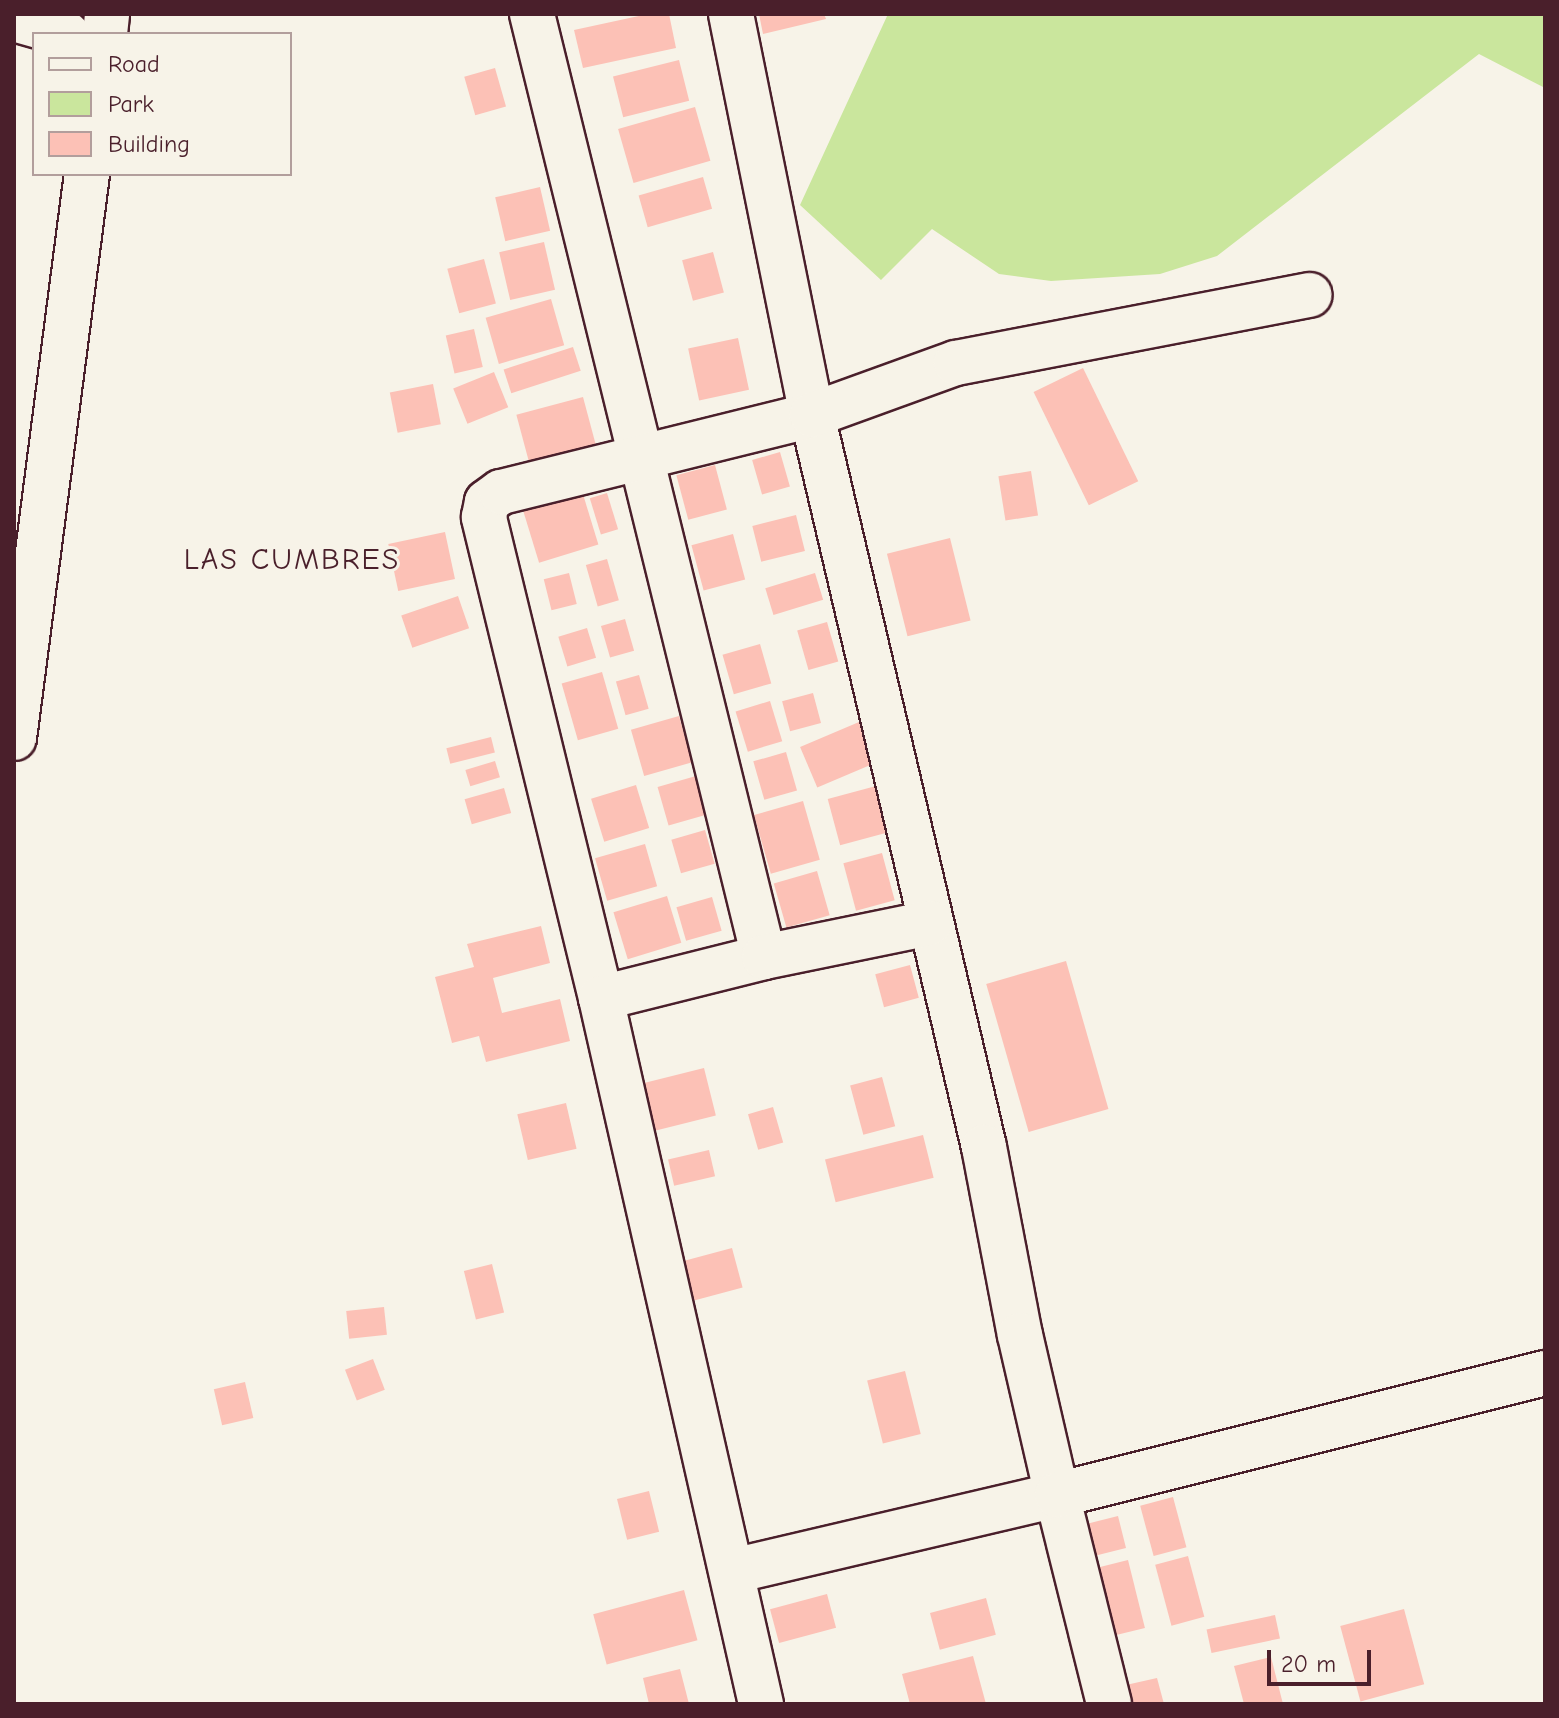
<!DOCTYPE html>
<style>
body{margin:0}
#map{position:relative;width:1559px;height:1718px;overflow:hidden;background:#f7f3e8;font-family:"Comic Neue",sans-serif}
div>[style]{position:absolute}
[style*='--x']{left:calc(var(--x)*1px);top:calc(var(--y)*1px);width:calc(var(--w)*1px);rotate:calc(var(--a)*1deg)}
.green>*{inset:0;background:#cae69d}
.building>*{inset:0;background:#fcc1b6;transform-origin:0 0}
.roads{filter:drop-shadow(2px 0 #4a1f2b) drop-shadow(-2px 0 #4a1f2b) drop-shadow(0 2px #4a1f2b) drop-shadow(0 -2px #4a1f2b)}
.minor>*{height:44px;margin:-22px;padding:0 22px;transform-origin:22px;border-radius:22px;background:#f7f3e8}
span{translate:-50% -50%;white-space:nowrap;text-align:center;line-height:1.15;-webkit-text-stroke:6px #f7f3e8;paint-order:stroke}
.neighbourhood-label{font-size:30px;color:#4a1f2b;letter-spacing:2px}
.frame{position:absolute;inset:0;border:16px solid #4a1f2b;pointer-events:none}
.legend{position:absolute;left:32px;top:32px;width:260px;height:144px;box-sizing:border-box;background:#f7f3e8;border:2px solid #b29e9c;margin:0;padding:10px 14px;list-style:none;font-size:24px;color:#4a1f2b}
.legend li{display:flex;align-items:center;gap:16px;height:40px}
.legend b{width:40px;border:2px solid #b29e9c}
.scale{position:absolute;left:1267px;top:1650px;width:104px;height:36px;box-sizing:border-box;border:4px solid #4a1f2b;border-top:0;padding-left:10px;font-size:24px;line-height:28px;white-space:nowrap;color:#4a1f2b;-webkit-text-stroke:6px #f7f3e8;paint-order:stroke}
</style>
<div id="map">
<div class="green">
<div style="clip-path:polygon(888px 14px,1545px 14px,1545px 88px,1479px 54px,1217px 256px,1160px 274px,1051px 281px,999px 274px,932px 229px,881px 280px,800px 205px)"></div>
</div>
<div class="building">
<div style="clip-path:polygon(648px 14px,669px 14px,676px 48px,583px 68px,574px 30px)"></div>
<div style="clip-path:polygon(759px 14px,824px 14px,826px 19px,763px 34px)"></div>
<div style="left:679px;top:60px;width:42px;height:68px;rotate:76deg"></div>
<div style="left:495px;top:68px;width:40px;height:32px;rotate:74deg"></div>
<div style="left:695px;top:107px;width:56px;height:80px;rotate:74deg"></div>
<div style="left:703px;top:177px;width:33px;height:67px;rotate:74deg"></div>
<div style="left:540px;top:187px;width:45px;height:46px;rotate:77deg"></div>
<div style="left:544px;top:242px;width:49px;height:46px;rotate:77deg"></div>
<div style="left:713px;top:252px;width:42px;height:32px;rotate:75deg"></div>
<div style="left:484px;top:259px;width:46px;height:38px;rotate:75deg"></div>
<div style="left:551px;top:299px;width:48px;height:68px;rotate:74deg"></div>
<div style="left:474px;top:329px;width:39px;height:29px;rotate:77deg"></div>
<div style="left:738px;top:338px;width:53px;height:51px;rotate:78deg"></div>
<div style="left:573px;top:347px;width:25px;height:73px;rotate:72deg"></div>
<div style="left:1083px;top:368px;width:126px;height:55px;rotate:64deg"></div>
<div style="left:494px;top:372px;width:38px;height:44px;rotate:68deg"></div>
<div style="left:433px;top:384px;width:41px;height:44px;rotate:79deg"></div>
<div style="left:583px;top:397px;width:53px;height:69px;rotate:75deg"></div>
<div style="left:780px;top:452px;width:36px;height:29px;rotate:74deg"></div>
<div style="left:715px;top:465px;width:46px;height:40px;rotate:75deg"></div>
<div style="left:1031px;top:471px;width:45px;height:33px;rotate:81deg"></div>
<div style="left:582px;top:491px;width:56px;height:62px;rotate:73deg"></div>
<div style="left:607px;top:493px;width:38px;height:18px;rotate:73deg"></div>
<div style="left:796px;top:515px;width:37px;height:45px;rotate:76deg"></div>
<div style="left:445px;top:532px;width:48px;height:58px;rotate:78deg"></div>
<div style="left:733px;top:534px;width:47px;height:43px;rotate:75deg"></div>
<div style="left:950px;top:538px;width:85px;height:65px;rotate:76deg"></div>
<div style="left:607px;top:559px;width:43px;height:22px;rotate:74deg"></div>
<div style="left:569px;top:573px;width:32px;height:26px;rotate:76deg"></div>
<div style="left:815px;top:573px;width:28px;height:52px;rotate:73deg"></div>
<div style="left:458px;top:596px;width:34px;height:60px;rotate:71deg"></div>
<div style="left:625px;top:619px;width:33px;height:25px;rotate:74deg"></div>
<div style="left:827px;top:622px;width:41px;height:31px;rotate:74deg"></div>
<div style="left:587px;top:628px;width:31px;height:30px;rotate:73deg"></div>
<div style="left:760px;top:644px;width:41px;height:39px;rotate:74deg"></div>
<div style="left:602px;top:672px;width:59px;height:42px;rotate:74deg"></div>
<div style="left:639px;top:675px;width:35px;height:24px;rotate:74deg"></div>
<div style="left:813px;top:693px;width:31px;height:32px;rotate:75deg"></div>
<div style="left:770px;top:701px;width:42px;height:36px;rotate:73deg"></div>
<div style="left:679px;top:716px;width:48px;height:50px;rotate:74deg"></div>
<div style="left:859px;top:722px;width:44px;height:64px;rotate:67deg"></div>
<div style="left:491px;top:737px;width:16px;height:46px;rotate:76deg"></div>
<div style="left:786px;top:752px;width:40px;height:34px;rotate:74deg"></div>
<div style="left:495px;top:761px;width:17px;height:31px;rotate:73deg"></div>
<div style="left:696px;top:776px;width:40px;height:40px;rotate:74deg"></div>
<div style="left:636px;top:785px;width:45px;height:47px;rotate:73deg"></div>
<div style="left:876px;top:786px;width:48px;height:50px;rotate:75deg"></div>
<div style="left:504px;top:788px;width:26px;height:41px;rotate:74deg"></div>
<div style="left:803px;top:801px;width:61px;height:51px;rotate:74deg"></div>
<div style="left:705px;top:830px;width:35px;height:35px;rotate:74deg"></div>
<div style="left:645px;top:844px;width:44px;height:52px;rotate:74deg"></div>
<div style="left:882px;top:853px;width:49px;height:40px;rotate:75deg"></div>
<div style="left:817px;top:871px;width:46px;height:45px;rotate:74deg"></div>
<div style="left:667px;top:896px;width:49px;height:56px;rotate:73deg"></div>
<div style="left:712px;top:897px;width:35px;height:37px;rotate:74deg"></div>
<div style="clip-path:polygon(541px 926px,550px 963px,493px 978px,502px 1013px,560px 999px,570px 1041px,486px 1062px,479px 1036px,452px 1043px,435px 977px,474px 967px,467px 944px)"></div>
<div style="left:1066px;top:961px;width:154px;height:83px;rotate:74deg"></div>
<div style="left:910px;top:965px;width:34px;height:36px;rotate:75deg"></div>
<div style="left:704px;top:1068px;width:49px;height:72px;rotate:76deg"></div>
<div style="left:882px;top:1077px;width:51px;height:33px;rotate:75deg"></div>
<div style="left:566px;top:1103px;width:47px;height:50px;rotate:77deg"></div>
<div style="left:773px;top:1107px;width:37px;height:26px;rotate:74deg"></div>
<div style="left:923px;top:1135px;width:44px;height:101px;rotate:76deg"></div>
<div style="left:709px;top:1150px;width:27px;height:42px;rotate:77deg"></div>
<div style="left:732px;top:1248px;width:41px;height:56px;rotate:75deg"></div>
<div style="left:492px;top:1264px;width:50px;height:29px;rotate:76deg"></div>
<div style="left:384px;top:1307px;width:28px;height:38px;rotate:84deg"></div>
<div style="left:373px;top:1359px;width:33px;height:30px;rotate:69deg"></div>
<div style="left:905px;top:1371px;width:65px;height:39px;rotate:76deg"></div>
<div style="left:245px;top:1382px;width:37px;height:32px;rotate:77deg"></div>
<div style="left:649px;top:1491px;width:42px;height:33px;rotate:76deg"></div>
<div style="left:1173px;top:1497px;width:52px;height:34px;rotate:75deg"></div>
<div style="left:1118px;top:1516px;width:33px;height:39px;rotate:76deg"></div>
<div style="left:1188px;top:1556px;width:63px;height:34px;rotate:75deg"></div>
<div style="left:1128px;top:1560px;width:70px;height:38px;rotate:76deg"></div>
<div style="left:684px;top:1590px;width:52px;height:94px;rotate:75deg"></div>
<div style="left:827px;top:1594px;width:35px;height:59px;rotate:75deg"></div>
<div style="left:986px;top:1598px;width:38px;height:58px;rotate:75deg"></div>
<div style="left:1404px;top:1609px;width:78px;height:66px;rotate:75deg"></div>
<div style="left:1275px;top:1615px;width:24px;height:70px;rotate:78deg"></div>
<div style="clip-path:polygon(973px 1656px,986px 1704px,910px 1704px,902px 1674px)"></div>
<div style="clip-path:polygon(1271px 1657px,1283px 1704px,1244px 1704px,1234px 1666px)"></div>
<div style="clip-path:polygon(680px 1669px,689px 1704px,649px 1704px,643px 1678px)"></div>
<div style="clip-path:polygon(1157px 1678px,1164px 1704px,1121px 1704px,1117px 1687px)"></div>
</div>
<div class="roads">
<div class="minor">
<div style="--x:532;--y:14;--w:971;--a:76.18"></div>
<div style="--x:731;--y:14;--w:409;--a:78.6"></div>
<div style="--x:812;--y:415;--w:752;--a:76.78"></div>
<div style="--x:984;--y:1147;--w:191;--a:79.2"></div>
<div style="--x:1020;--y:1335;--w:164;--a:77"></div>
<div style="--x:1057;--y:1495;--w:215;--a:76"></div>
<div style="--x:14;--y:19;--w:55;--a:15.8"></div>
<div style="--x:105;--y:34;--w:20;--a:-84"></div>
<div style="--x:14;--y:738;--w:569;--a:-82.63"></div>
<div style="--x:601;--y:998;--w:495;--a:-103.7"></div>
<div style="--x:484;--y:517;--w:15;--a:-79"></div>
<div style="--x:487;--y:502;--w:17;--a:-36"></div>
<div style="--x:501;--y:492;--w:320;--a:-13.9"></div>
<div style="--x:812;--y:415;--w:153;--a:-19.9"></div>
<div style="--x:956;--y:363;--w:360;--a:-10.9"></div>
<div style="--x:733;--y:1571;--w:333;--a:-13.2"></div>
<div style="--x:1057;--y:1495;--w:503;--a:-14.04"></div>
<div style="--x:761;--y:1704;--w:724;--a:-102.77"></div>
<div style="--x:601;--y:998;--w:168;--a:-14.1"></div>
<div style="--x:764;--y:957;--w:169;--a:-11.6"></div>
</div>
</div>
<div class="neighbourhood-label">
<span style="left:292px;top:560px">LAS CUMBRES</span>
</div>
<div class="frame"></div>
<ul class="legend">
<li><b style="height:10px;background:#f7f3e8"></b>Road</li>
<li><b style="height:22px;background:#cae69d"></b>Park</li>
<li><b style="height:22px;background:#fcc1b6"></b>Building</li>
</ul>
<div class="scale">20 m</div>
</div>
